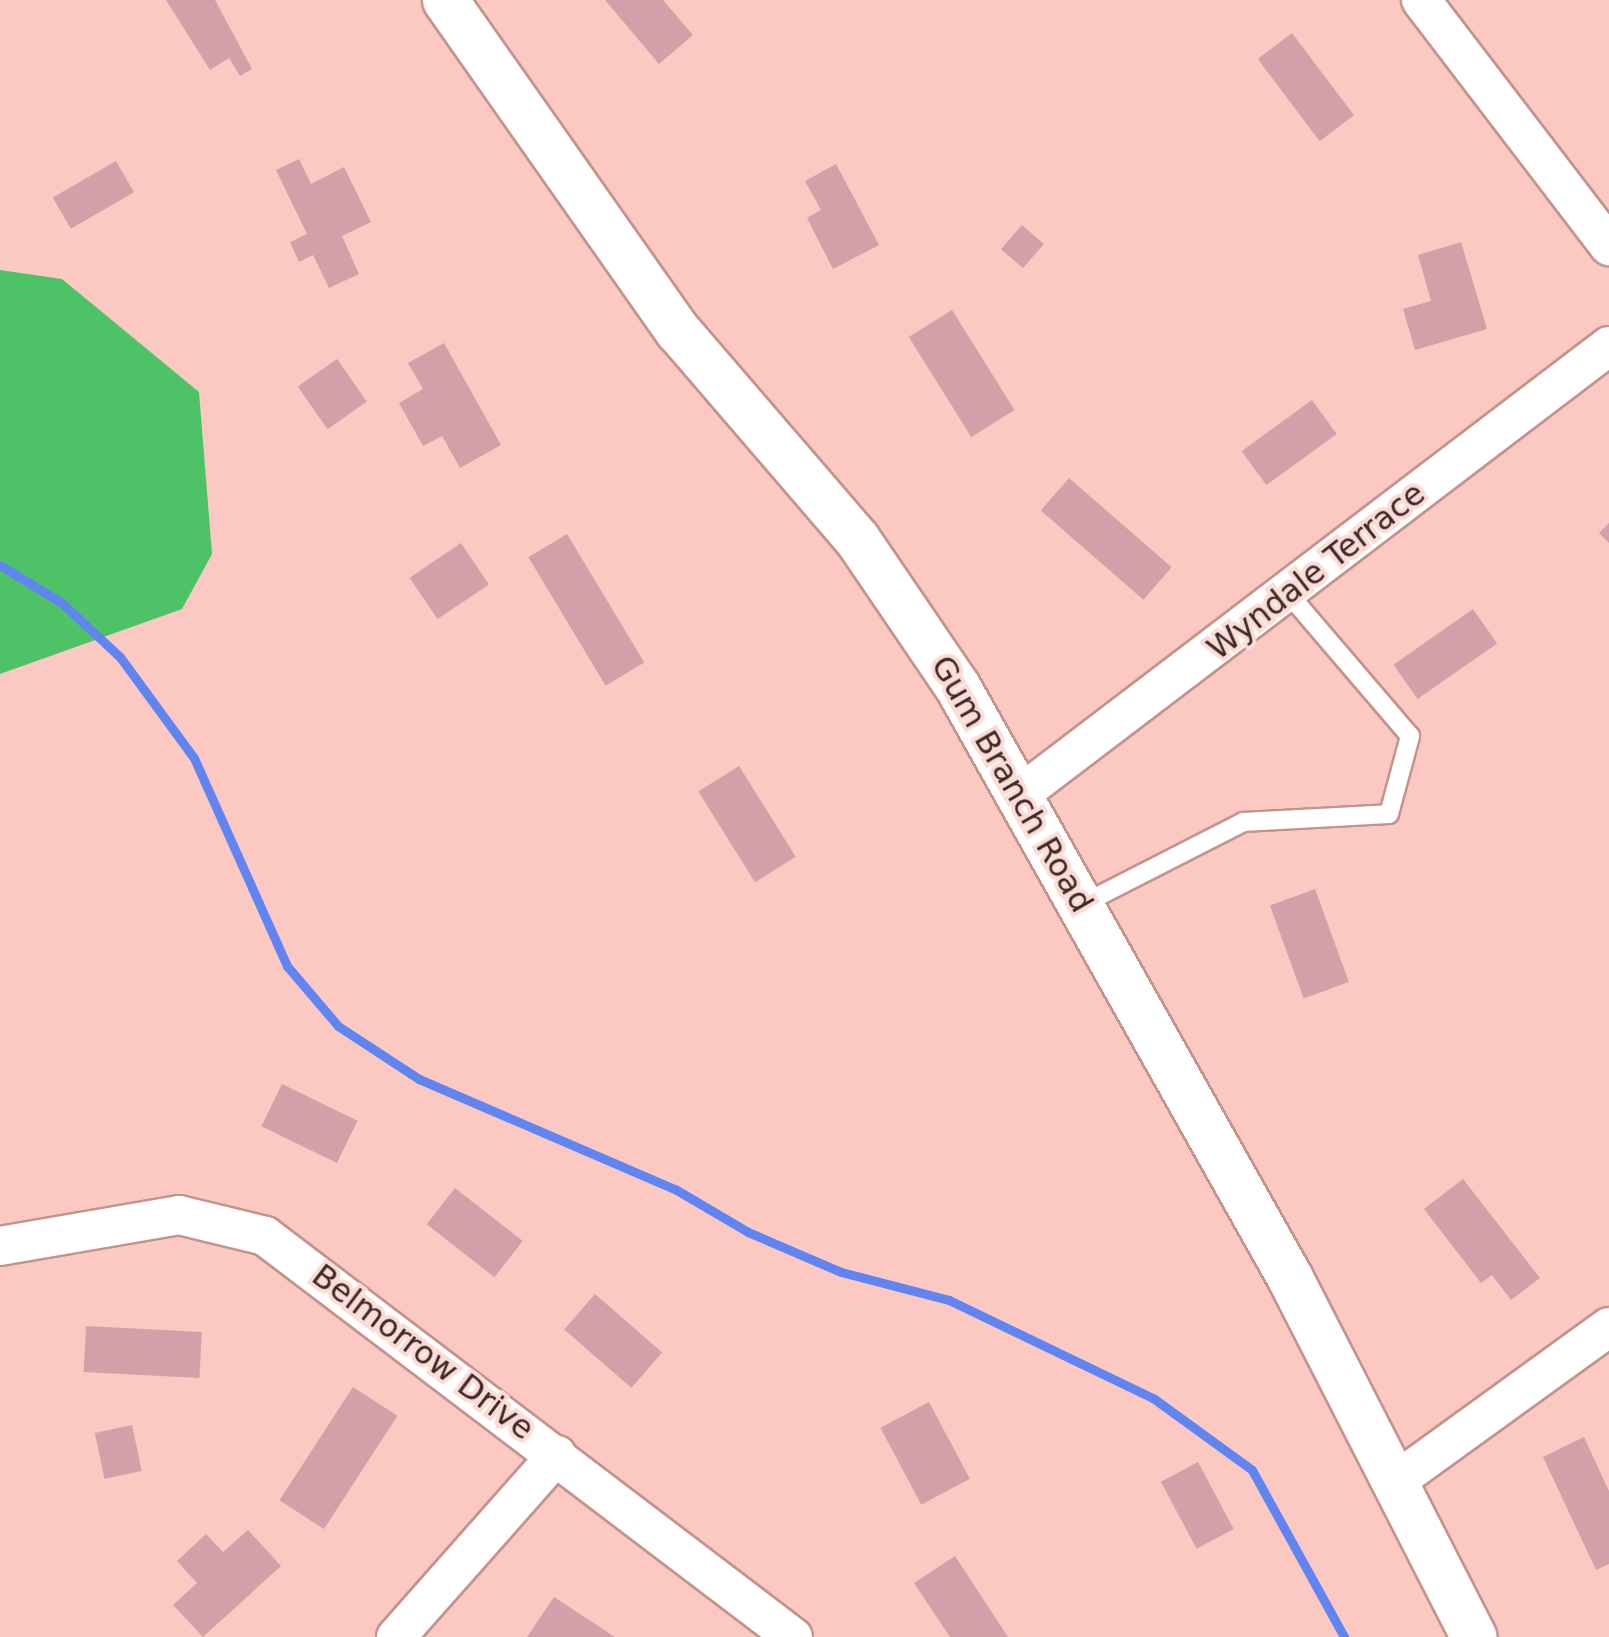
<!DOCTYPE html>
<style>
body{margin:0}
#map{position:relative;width:1609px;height:1637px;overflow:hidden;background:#fcc9c2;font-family:"DejaVu Sans",sans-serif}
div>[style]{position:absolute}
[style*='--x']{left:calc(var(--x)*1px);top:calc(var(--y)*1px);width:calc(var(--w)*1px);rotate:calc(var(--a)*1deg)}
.forest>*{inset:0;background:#4dc266}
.stream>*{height:9px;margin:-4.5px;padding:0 4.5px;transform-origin:4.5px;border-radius:4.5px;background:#6084f1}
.building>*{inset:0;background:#d1a0a8;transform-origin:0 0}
.roads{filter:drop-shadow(2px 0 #c3938c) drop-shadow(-2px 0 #c3938c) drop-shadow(0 2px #c3938c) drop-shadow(0 -2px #c3938c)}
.service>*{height:18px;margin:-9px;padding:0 9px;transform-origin:9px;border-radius:9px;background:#fff}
.minor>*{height:38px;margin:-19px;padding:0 19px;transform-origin:19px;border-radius:19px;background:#fff}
.tertiary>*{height:45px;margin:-22.5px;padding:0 22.5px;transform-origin:22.5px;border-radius:22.5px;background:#fff}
span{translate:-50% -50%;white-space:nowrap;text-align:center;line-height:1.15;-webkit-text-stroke:8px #fbdcd7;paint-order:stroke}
.street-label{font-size:32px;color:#3c2926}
</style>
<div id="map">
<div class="forest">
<div style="clip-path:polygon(0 270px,62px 279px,199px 392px,212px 554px,182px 609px,0 674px)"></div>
</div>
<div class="stream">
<div style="--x:0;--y:565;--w:73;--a:31.5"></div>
<div style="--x:62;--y:603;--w:79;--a:43"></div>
<div style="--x:120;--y:657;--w:125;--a:53.8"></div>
<div style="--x:194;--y:758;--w:228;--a:65.9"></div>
<div style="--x:287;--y:966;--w:79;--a:49.6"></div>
<div style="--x:338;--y:1026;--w:97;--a:33.2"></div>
<div style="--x:419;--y:1079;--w:279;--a:23.3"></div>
<div style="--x:675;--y:1189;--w:85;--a:30.5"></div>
<div style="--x:748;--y:1232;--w:101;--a:23.3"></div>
<div style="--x:841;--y:1272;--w:112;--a:14.5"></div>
<div style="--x:949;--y:1300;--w:226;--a:25.7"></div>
<div style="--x:1153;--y:1398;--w:122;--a:36"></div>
<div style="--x:1252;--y:1470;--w:191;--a:61.1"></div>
</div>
<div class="building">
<div style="clip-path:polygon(166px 0,215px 0,252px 69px,240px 76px,229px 58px,210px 70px)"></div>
<div style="clip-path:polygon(605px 0,663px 0,693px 35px,659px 64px)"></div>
<div style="left:1292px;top:33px;width:103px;height:43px;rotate:53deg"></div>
<div style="clip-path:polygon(299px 159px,311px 184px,344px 167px,371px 222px,342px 236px,359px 274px,329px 288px,313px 255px,299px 262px,290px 242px,307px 234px,276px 170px)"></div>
<div style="left:116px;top:161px;width:36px;height:73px;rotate:60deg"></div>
<div style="clip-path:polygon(836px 164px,879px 245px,833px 269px,807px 218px,821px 210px,805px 181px)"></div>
<div style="left:1022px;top:225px;width:29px;height:32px;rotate:41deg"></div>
<div style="clip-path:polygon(1461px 242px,1487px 329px,1415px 350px,1403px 309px,1431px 301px,1418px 255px)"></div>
<div style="left:952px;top:310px;width:118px;height:51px;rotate:58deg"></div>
<div style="clip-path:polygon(444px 343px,501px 445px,460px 468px,442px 436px,423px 446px,399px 403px,423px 389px,408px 363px)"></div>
<div style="left:337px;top:359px;width:52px;height:48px;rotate:55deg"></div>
<div style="left:1312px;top:400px;width:42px;height:87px;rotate:54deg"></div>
<div style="left:1069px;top:478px;width:136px;height:43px;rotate:41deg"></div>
<div style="clip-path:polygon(1609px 523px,1609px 543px,1599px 533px)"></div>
<div style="left:567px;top:534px;width:150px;height:45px;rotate:59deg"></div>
<div style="left:461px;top:543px;width:50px;height:62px;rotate:56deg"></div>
<div style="left:1473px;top:609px;width:42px;height:97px;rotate:55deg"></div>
<div style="left:739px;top:766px;width:107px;height:48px;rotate:58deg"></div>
<div style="left:1315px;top:889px;width:99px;height:48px;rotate:70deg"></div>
<div style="left:282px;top:1084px;width:84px;height:47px;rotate:26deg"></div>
<div style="clip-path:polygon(1463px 1179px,1540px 1278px,1511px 1300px,1492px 1275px,1481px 1283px,1424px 1209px)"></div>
<div style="left:455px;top:1188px;width:86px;height:46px;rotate:38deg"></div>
<div style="left:595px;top:1294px;width:89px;height:47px;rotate:41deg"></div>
<div style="left:86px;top:1326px;width:116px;height:46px;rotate:3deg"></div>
<div style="left:353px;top:1387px;width:53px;height:135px;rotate:33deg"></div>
<div style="left:929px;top:1402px;width:87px;height:55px;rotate:62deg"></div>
<div style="left:132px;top:1425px;width:47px;height:38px;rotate:78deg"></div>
<div style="clip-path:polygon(1584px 1437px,1609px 1491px,1609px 1564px,1596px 1570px,1543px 1457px)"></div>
<div style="left:1198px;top:1462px;width:76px;height:42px;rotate:62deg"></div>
<div style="clip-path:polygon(248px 1530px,281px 1566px,203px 1637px,173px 1605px,197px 1583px,177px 1561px,206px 1534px,223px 1552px)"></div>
<div style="clip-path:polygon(955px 1556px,1008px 1637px,950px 1637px,914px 1583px)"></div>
<div style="clip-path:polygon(554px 1597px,615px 1637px,527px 1637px)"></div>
</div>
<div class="roads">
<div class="service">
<div style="--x:1083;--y:904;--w:180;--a:-27.1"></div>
<div style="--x:1243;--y:822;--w:146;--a:-3.1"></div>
<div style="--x:1389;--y:814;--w:81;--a:-74.9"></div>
<div style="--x:1410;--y:736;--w:188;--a:-130.5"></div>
</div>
<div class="minor">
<div style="--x:1421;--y:0;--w:310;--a:52.6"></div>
<div style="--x:1022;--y:793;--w:738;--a:-37.29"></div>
<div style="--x:0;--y:1246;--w:182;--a:-9.8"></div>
<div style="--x:179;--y:1215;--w:89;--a:13.7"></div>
<div style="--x:265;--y:1236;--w:663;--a:37.22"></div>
<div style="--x:1399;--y:1479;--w:259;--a:-35.9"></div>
<div style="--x:396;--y:1637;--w:243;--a:-48.5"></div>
</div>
<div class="tertiary">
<div style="--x:445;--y:0;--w:405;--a:54.9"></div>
<div style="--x:678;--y:331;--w:274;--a:49.3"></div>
<div style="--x:857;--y:539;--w:178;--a:55.8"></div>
<div style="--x:957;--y:686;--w:679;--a:60.64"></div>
<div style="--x:1290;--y:1278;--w:403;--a:62.9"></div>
</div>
</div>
<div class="street-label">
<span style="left:1316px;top:571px;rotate:-38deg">Wyndale Terrace</span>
<span style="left:1012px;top:784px;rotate:60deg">Gum Branch Road</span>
<span style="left:423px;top:1352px;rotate:37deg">Belmorrow Drive</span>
</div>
</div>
